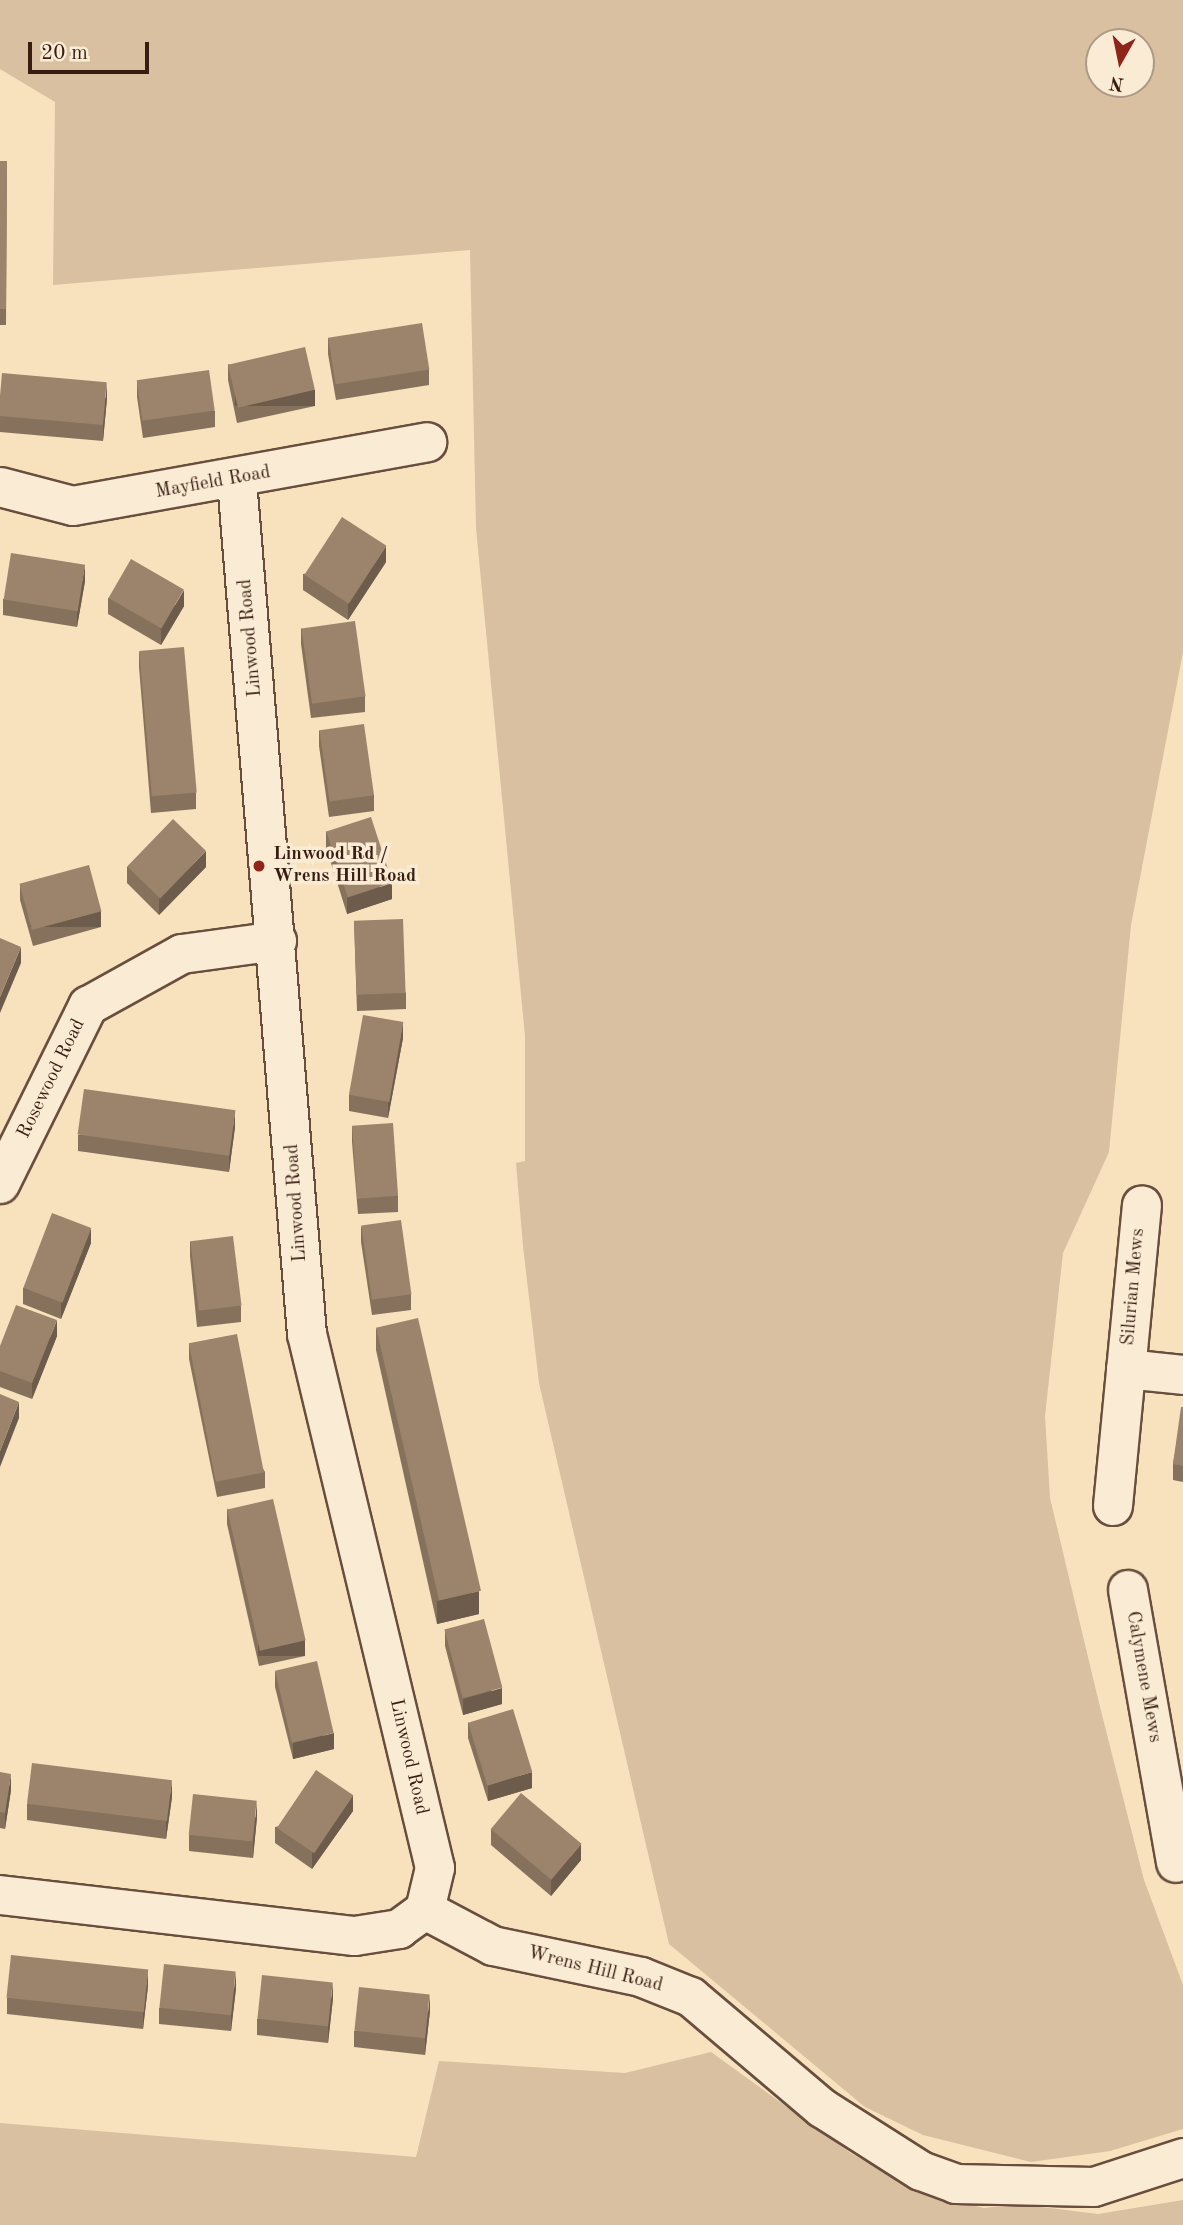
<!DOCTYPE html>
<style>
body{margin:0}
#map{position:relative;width:1183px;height:2225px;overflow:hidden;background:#f8e1bd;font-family:"Old Standard TT",serif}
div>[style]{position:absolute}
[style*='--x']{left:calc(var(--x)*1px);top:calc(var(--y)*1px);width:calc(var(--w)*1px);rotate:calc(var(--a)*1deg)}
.green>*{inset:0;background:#d8c0a0}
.roads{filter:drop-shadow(2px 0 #694e3e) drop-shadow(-2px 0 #694e3e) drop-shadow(0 2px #694e3e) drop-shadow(0 -2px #694e3e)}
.minor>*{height:38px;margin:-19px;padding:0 19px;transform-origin:19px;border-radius:19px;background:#faecd4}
.wall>*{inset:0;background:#86715c}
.shaded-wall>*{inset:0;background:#6d5c4b;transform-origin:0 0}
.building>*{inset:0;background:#9c836b;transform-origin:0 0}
.dots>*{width:19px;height:19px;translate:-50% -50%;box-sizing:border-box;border:4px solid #faecd4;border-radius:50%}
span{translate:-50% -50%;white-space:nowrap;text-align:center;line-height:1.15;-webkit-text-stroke:7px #faecd4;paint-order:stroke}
.street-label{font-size:19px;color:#391d13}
.poi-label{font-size:19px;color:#391d13;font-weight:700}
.left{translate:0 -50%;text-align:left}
.north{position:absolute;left:1085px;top:28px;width:70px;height:70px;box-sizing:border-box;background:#faecd4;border:2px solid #ad9987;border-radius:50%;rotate:189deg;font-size:19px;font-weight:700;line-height:28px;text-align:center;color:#391d13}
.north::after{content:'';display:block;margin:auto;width:24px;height:32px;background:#8f2418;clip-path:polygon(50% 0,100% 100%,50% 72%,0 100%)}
.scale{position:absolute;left:28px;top:42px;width:121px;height:32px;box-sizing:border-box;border:4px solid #391d13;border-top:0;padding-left:9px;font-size:21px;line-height:24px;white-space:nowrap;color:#391d13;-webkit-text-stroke:5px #faecd4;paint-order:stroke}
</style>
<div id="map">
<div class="green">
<div style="clip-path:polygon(evenodd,0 0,1183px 0,1183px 652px,1131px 925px,1109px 1152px,1063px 1253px,1045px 1416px,1050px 1498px,1099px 1703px,1144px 1880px,1183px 1985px,1183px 2129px,1110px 2151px,1031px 2162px,923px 2135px,865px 2107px,669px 1944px,539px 1383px,523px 1246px,516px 1163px,525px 1161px,525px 1036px,476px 528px,470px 250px,53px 285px,55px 102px,0 69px,0 0,1099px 42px,1141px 42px,1141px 84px,1099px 84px,1099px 42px)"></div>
<div style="clip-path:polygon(711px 2052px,852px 2154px,923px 2194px,984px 2208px,1017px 2204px,1098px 2214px,1183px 2200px,1183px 2225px,0 2225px,0 2123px,416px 2157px,439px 2061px,625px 2073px)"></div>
</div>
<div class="roads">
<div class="minor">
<div style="--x:237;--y:481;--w:856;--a:85.31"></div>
<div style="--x:307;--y:1334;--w:549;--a:76.52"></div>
<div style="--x:435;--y:1868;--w:43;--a:103.4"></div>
<div style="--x:0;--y:487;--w:75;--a:14.6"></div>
<div style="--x:73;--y:506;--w:360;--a:-10.2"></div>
<div style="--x:0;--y:1184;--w:199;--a:-63.7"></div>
<div style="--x:88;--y:1006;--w:107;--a:-29"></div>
<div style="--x:182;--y:954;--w:96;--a:-7.8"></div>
<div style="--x:1126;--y:1369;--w:57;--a:6"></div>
<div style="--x:1113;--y:1506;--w:302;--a:-84.5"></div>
<div style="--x:1128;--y:1590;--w:277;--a:80"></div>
<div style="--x:0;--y:1895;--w:357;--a:6.6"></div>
<div style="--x:355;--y:1936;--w:45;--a:-9"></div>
<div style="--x:399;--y:1929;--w:32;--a:-36"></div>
<div style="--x:425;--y:1910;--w:77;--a:27.9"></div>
<div style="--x:493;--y:1946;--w:151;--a:11.8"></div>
<div style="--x:641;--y:1977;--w:54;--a:21.8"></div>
<div style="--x:691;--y:1997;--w:172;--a:40.3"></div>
<div style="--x:822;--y:2108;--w:117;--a:32.5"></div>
<div style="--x:921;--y:2171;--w:37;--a:20"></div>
<div style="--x:956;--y:2184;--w:138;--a:1.2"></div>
<div style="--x:1094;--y:2187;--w:94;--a:-18"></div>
</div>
</div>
<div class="wall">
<div style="clip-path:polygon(0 161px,7px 161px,6px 325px,0 325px)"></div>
<div style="clip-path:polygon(328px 338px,429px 369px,429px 385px,336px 400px,328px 354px)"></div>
<div style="clip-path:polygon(228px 364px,315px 406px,237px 423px,228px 380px)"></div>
<div style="clip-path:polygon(137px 381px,215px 411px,215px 427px,143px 438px,137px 397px)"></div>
<div style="clip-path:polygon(107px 398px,103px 441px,0 432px,0 400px)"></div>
<div style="clip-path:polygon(386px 562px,348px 620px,303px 590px,303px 574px)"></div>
<div style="clip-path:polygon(85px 581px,77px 627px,3px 615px,3px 599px)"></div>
<div style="clip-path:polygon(108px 598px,184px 606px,161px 645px,108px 614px)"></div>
<div style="clip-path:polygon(301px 628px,365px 696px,365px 712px,311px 718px,301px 644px)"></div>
<div style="clip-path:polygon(139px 651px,196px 793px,196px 809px,151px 813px,139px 667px)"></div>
<div style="clip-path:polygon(319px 730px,374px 795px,374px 811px,329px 817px,319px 746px)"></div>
<div style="clip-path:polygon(326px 831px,392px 899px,347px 914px,326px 847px)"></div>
<div style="clip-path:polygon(127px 867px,206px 867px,159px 915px,127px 883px)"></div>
<div style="clip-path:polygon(20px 884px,101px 927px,33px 946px,20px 900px)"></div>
<div style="clip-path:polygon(354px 921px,406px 993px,406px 1009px,357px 1011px)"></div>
<div style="clip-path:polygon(403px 1038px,388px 1118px,349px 1111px,349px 1095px)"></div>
<div style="clip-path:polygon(352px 1126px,398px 1196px,398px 1212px,358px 1214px,352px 1142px)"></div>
<div style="clip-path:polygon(235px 1127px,229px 1172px,78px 1151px,78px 1135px)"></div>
<div style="clip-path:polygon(361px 1226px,411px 1294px,411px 1310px,372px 1315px,361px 1242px)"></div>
<div style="clip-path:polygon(190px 1241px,241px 1306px,241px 1322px,197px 1327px,190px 1256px)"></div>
<div style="clip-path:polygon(91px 1243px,61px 1319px,23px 1304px,23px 1288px)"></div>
<div style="clip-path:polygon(376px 1327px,479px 1614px,437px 1624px,376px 1350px)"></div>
<div style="clip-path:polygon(57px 1336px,32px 1399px,0 1387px,0 1346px)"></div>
<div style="clip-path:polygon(189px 1343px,265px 1472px,265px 1488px,217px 1497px,189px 1359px)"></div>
<div style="clip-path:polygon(1183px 1407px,1183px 1482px,1173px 1480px,1173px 1464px)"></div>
<div style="clip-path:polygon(227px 1508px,305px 1656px,259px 1666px,227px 1524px)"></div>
<div style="clip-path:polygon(445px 1630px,502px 1704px,463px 1715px,445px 1646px)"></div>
<div style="clip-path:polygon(275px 1671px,334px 1749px,293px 1759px,275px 1687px)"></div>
<div style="clip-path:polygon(468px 1722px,532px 1788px,488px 1801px,468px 1738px)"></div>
<div style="clip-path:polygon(0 1772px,11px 1790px,5px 1829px,0 1828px)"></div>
<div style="clip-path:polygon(172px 1797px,166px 1839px,27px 1820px,27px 1804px)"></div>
<div style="clip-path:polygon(353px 1811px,312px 1869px,275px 1843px,275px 1827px)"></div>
<div style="clip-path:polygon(257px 1817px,253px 1858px,189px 1851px,189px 1835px)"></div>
<div style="clip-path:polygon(491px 1829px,581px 1860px,551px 1896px,491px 1845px)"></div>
<div style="clip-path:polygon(148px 1986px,143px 2029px,7px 2014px,7px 1998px)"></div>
<div style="clip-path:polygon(236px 1988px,231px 2031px,159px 2024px,159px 2008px)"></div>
<div style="clip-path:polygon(333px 1998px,328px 2043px,257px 2035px,257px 2019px)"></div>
<div style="clip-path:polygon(430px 2011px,425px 2055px,354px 2047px,354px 2031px)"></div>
</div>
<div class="shaded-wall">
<div style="clip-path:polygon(107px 382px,107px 398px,103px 441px,103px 425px)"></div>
<div style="left:315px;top:390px;width:16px;height:80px;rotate:90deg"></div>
<div style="clip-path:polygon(386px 546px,386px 562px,348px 620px,348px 604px)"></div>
<div style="clip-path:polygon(85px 565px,85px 581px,77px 627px,77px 611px)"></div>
<div style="clip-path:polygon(184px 590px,184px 606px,161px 645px,161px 629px)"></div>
<div style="clip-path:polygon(206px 851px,206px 867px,159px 915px,159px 899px)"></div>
<div style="clip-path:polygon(392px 883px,392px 899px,347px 914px,347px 898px)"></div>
<div style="left:101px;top:911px;width:16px;height:71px;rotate:90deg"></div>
<div style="clip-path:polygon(21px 947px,21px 963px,0 1013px,0 997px)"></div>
<div style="clip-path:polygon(403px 1022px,403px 1038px,388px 1118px,388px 1102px)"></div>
<div style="clip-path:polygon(235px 1111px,235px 1127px,229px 1172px,229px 1157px)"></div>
<div style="clip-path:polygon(91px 1228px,91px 1243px,61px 1319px,61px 1303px)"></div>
<div style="clip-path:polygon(57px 1320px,57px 1336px,32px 1399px,32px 1383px)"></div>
<div style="clip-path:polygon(19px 1402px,19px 1418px,0 1467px,0 1451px)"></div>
<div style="clip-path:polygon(479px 1591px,479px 1614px,437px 1624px,437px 1601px)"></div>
<div style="left:305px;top:1640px;width:16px;height:47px;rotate:90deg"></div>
<div style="clip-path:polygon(502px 1688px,502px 1704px,463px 1715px,463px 1699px)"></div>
<div style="clip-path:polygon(334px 1733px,334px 1749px,293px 1759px,293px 1743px)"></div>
<div style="clip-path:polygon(532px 1772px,532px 1788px,488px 1801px,488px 1785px)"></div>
<div style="clip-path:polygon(11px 1774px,11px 1790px,5px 1829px,5px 1813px)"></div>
<div style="clip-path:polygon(172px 1781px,172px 1797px,166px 1839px,166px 1823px)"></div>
<div style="clip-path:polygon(353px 1795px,353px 1811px,312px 1869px,312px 1853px)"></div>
<div style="clip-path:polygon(257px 1801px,257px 1817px,253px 1858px,253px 1842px)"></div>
<div style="clip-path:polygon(581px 1844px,581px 1860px,551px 1896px,551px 1880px)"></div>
<div style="clip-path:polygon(148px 1970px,148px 1986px,143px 2029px,143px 2013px)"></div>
<div style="clip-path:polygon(236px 1972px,236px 1988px,231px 2031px,231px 2015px)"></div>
<div style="clip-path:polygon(333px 1982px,333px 1998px,328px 2043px,328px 2027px)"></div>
<div style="clip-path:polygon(430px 1995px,430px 2011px,425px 2055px,425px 2039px)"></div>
</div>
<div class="building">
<div style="clip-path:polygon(0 161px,7px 161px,6px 309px,0 309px)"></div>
<div style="left:422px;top:323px;width:47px;height:95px;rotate:81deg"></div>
<div style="left:305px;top:347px;width:44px;height:79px;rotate:77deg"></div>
<div style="left:209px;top:370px;width:41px;height:73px;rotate:82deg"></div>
<div style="left:2px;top:373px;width:105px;height:43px;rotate:5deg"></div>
<div style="left:342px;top:517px;width:53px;height:69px;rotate:33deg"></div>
<div style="left:11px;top:553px;width:75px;height:47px;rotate:9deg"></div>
<div style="left:131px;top:559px;width:61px;height:45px;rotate:30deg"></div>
<div style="left:355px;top:621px;width:76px;height:54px;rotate:82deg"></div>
<div style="left:184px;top:647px;width:146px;height:45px;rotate:85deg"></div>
<div style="left:364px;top:724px;width:72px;height:45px;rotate:82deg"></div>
<div style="left:371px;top:817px;width:69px;height:47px;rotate:72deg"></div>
<div style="left:173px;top:819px;width:46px;height:66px;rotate:44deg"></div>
<div style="left:89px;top:865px;width:48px;height:72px;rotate:75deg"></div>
<div style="left:403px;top:919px;width:74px;height:49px;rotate:88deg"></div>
<div style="clip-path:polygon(0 938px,21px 947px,0 997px)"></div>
<div style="left:363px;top:1015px;width:41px;height:81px;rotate:10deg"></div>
<div style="left:84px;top:1089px;width:153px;height:46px;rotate:8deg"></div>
<div style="left:393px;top:1123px;width:73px;height:41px;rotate:86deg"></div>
<div style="left:52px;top:1213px;width:42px;height:80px;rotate:21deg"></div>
<div style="left:401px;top:1220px;width:75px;height:40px;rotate:82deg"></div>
<div style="left:233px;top:1236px;width:70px;height:43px;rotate:83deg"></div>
<div style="clip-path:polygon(16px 1305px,57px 1320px,32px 1383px,0 1371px,0 1346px)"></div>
<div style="left:418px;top:1318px;width:280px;height:43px;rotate:77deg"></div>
<div style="left:237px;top:1334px;width:141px;height:49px;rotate:79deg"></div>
<div style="clip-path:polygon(0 1394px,19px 1402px,0 1451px)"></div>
<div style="clip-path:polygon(1181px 1407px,1183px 1407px,1183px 1466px,1173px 1464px)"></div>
<div style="left:273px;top:1499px;width:145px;height:47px;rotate:77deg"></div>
<div style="left:484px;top:1619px;width:71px;height:41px;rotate:75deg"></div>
<div style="left:317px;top:1661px;width:74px;height:43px;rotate:77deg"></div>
<div style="left:513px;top:1709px;width:66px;height:47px;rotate:73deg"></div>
<div style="left:32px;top:1763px;width:141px;height:41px;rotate:7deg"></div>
<div style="left:316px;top:1770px;width:45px;height:70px;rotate:34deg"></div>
<div style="clip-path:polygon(0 1772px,11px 1774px,5px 1813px,0 1812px)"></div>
<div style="left:521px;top:1793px;width:79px;height:47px;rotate:40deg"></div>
<div style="left:193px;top:1794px;width:64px;height:41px;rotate:6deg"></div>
<div style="left:11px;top:1955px;width:138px;height:43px;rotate:6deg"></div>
<div style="left:164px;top:1964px;width:72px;height:44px;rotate:6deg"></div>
<div style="left:262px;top:1975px;width:71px;height:44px;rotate:6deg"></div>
<div style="left:359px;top:1987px;width:71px;height:44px;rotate:6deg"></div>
</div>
<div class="dots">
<div style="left:259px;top:866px;background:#8f2418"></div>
</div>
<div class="street-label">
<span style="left:213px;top:483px;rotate:-10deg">Mayfield Road</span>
<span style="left:251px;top:638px;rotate:-95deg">Linwood Road</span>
<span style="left:52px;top:1079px;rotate:-64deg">Rosewood Road</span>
<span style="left:297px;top:1203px;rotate:-94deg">Linwood Road</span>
<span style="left:1134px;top:1287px;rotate:-85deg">Silurian Mews</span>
<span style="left:1143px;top:1677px;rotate:80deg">Calymene Mews</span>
<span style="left:408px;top:1757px;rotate:77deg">Linwood Road</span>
<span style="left:595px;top:1970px;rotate:14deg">Wrens Hill Road</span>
</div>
<div class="poi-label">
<span class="left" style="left:273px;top:866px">Linwood Rd /<br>Wrens Hill Road</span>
</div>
<div class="north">N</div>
<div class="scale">20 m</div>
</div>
